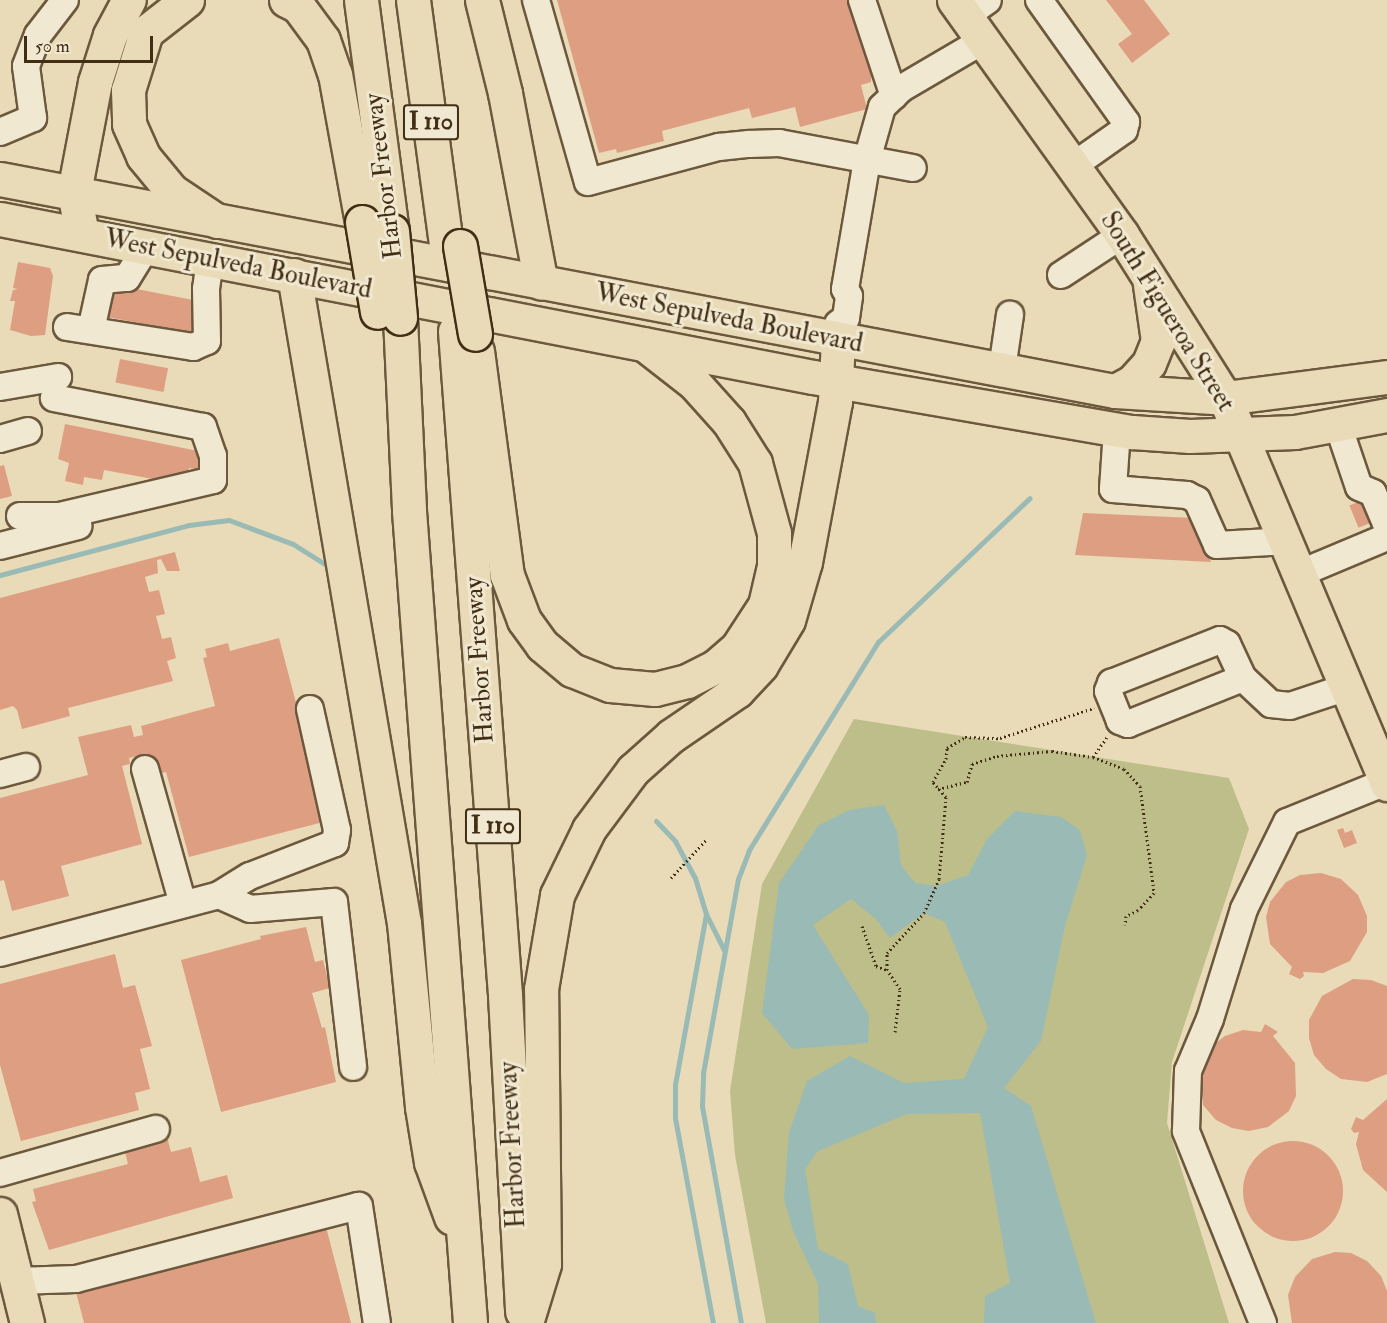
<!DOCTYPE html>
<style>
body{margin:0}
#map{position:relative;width:1387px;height:1323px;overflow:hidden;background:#e9dbb8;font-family:"IM FELL Double Pica",serif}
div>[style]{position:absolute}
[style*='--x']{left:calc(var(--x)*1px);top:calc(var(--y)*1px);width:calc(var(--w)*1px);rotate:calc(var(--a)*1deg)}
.green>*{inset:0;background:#bebe8a}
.water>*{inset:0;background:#99bab5}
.stream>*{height:5px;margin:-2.5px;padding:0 2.5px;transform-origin:2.5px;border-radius:2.5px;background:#99bab5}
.building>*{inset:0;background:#dd9e82;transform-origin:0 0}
.round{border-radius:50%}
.path>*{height:3px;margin-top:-1.5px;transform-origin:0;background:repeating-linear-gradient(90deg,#422e14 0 1.5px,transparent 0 4.5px)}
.roads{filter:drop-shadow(2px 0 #6c593d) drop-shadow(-2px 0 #6c593d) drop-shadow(0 2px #6c593d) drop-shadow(0 -2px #6c593d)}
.minor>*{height:26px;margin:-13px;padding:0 13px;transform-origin:13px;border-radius:13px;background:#f1e8d1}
.major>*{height:33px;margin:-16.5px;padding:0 16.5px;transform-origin:16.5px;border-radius:16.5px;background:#e9dbb8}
.highway>*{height:33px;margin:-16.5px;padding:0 16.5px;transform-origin:16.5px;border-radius:16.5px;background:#e9dbb8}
.bridges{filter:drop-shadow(2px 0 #422e14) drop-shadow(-2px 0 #422e14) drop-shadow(0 2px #422e14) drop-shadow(0 -2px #422e14)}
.highway-bridge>*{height:33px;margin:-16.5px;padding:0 16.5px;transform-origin:16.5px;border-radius:16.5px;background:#e9dbb8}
span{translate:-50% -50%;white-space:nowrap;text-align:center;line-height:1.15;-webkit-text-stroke:6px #f1e8d1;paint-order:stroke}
.shield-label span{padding:2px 4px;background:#f1e8d1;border:2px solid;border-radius:4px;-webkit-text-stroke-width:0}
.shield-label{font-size:24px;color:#422e14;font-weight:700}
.street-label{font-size:26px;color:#422e14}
.scale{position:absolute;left:24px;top:36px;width:129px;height:27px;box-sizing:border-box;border:3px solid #422e14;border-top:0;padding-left:8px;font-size:18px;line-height:21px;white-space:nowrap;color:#422e14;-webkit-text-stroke:4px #f1e8d1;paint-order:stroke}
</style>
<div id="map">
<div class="green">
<div style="clip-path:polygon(854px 719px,1229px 778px,1249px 829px,1172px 1062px,1167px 1123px,1229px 1323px,766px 1323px,735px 1155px,730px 1091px,762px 884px)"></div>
</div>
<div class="water">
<div style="clip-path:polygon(884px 805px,897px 831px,901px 865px,915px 883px,936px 886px,968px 875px,987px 839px,1015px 811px,1061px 817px,1080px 830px,1087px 855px,1065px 926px,1041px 1041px,1004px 1088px,1031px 1106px,1096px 1323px,984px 1323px,985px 1296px,1010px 1283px,980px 1113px,907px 1114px,818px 1151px,805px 1169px,818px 1249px,848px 1264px,858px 1306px,875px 1313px,876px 1323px,819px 1323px,818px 1284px,793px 1231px,784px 1199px,789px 1133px,807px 1081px,850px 1056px,904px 1083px,964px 1079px,988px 1027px,945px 922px,924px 913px,890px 938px,876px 919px,851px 899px,813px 925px,869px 1015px,868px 1043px,792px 1049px,762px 1013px,779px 883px,819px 825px,849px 810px)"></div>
</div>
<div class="stream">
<div style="--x:0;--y:575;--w:196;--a:-14.8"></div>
<div style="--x:189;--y:525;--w:40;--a:-7.1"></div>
<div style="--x:229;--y:520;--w:68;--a:20.6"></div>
<div style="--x:293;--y:544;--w:41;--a:32.2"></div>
<div style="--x:656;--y:821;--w:28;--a:46"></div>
<div style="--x:675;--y:841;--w:42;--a:61.6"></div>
<div style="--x:695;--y:878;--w:38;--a:73"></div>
<div style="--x:706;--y:914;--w:40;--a:63.4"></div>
<div style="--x:706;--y:914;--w:174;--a:100.3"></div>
<div style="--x:675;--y:1085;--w:33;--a:90"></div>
<div style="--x:675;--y:1118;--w:208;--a:79.5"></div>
<div style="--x:741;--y:1323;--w:220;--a:-100.2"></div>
<div style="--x:702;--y:1106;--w:33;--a:-88"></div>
<div style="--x:703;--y:1073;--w:197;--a:-79.8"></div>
<div style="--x:738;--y:879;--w:31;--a:-69"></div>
<div style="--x:749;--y:850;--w:245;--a:-58.2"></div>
<div style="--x:878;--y:642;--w:209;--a:-43.5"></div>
</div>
<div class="building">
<div style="clip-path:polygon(557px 0,849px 0,871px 74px,871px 82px,861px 85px,867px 109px,800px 127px,795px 107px,752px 118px,749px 108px,662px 131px,664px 141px,617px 153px,616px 149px,599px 153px)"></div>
<div style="clip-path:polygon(1106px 0,1144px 0,1170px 34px,1132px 63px,1118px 44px,1132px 34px)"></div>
<div style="clip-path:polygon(18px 262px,50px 268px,53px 276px,45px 335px,31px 336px,10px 330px,15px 301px,10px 301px,13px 290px,18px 289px,13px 288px)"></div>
<div style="left:111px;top:284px;width:94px;height:33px;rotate:11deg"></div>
<div style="left:120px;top:359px;width:49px;height:24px;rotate:11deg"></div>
<div style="clip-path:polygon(65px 424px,203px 452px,200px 470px,189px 468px,186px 485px,104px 470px,102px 480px,84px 477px,83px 485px,65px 481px,69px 463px,58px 459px)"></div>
<div style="clip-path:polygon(4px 465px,12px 496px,0 499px,0 466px)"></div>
<div style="left:1368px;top:498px;width:24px;height:20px;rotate:68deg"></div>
<div style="clip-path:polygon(1083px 513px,1194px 518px,1211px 562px,1075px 555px)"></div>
<div style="clip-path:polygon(175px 552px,180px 571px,167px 571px,161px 559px,157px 560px,158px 573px,145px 577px,149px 592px,159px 590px,165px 614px,156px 616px,162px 639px,171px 637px,176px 658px,167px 661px,173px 681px,68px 708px,70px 716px,22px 729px,17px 710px,13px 706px,0 710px,0 598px)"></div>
<div style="clip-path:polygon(279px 638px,327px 821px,189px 857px,166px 772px,151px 776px,145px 754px,129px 758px,130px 764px,122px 766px,142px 844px,61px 866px,69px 896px,12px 911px,4px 880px,0 881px,0 798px,88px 775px,78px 737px,131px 725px,134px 737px,143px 735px,141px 726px,215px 706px,203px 658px,207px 657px,205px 649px,228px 643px,230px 651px)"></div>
<div style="clip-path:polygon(1343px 828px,1345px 833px,1352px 830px,1357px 843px,1344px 848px,1337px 830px)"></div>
<div style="clip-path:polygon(1321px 873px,1341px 879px,1358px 895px,1367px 916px,1367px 932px,1350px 961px,1323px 973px,1303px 972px,1304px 976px,1300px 979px,1289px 974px,1292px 967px,1270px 944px,1266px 917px,1270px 902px,1286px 882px,1300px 875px)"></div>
<div style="clip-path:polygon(306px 927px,315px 962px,323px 960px,330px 988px,312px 993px,322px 1028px,325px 1027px,336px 1082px,221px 1112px,181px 960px,261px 939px,260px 936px)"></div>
<div style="clip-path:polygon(115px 954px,123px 988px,135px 985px,152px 1046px,140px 1049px,150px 1089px,135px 1093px,139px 1110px,21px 1141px,0 1065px,0 984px)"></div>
<div style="clip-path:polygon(1353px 979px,1371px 980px,1387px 986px,1387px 1074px,1367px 1082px,1341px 1079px,1326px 1069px,1314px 1055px,1309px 1038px,1309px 1020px,1322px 996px)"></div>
<div style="clip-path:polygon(1265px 1024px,1278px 1032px,1273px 1036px,1295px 1063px,1296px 1096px,1289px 1111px,1268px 1127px,1249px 1131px,1232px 1128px,1216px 1120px,1203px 1105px,1200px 1064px,1209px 1048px,1225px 1036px,1243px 1030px,1261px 1032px)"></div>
<div style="clip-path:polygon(1387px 1099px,1387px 1192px,1363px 1170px,1356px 1144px,1359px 1132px,1354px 1133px,1351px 1129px,1356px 1117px,1363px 1120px)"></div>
<div style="clip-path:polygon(167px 1137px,171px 1152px,191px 1147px,200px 1182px,227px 1175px,233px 1198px,49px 1250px,32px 1202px,36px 1201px,33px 1189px,128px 1164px,124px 1148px)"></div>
<div class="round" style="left:1243px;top:1141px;width:100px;height:100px"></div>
<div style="clip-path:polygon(326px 1227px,351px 1323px,84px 1323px,76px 1292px)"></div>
<div style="clip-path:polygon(1335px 1252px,1351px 1253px,1367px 1261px,1381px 1276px,1387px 1291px,1387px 1323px,1292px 1323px,1288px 1295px,1295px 1277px,1312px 1259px)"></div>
</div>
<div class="path">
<div style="--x:1093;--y:757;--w:33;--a:21"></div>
<div style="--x:1124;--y:769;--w:23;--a:47"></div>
<div style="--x:1140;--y:786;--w:108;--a:82.5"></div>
<div style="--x:1154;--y:893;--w:23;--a:133"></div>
<div style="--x:1138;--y:910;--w:13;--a:153"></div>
<div style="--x:1126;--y:916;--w:9;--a:96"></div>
<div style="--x:938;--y:789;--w:30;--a:-14"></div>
<div style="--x:967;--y:782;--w:19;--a:-74"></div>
<div style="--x:972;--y:764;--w:26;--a:-18"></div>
<div style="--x:997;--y:756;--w:55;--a:-5.2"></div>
<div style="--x:1052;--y:751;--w:41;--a:8.3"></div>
<div style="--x:1093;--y:757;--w:24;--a:-55"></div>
<div style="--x:671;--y:878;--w:53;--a:-47.3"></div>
<div style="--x:862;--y:926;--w:42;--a:70.7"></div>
<div style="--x:876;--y:966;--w:12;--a:20"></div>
<div style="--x:895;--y:1032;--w:43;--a:-83.4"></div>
<div style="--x:900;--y:989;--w:23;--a:-124"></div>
<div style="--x:887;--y:970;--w:17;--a:-90"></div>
<div style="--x:887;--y:953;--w:54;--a:-47.2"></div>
<div style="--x:924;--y:913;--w:37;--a:-66"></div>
<div style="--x:939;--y:879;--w:82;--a:-85.1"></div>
<div style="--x:946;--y:797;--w:20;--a:-131"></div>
<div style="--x:933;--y:782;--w:26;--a:-61"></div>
<div style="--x:946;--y:759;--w:11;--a:-85"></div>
<div style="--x:947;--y:748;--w:21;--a:-31"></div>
<div style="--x:965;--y:737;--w:35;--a:2"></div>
<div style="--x:1000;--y:738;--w:99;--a:-17.7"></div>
</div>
<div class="roads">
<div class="minor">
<div style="--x:536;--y:0;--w:189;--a:74.1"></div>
<div style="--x:588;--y:182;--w:136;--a:-15"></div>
<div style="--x:719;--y:147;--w:30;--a:-6"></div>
<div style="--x:749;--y:144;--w:30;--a:-2"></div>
<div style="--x:779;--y:143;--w:136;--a:10.6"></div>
<div style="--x:862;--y:0;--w:101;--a:71.6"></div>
<div style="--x:1039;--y:0;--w:150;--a:54.5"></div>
<div style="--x:1126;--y:122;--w:8;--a:104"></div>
<div style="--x:1124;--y:130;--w:62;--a:144.8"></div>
<div style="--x:964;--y:17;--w:29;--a:-35"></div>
<div style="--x:0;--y:132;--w:36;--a:-23"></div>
<div style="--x:33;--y:118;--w:52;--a:-97.7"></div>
<div style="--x:26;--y:66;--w:33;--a:-69"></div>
<div style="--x:38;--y:35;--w:44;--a:-52.4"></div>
<div style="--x:1061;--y:275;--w:73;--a:-33.3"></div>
<div style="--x:838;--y:324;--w:10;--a:-37"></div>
<div style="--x:846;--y:318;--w:22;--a:-82"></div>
<div style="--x:849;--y:296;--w:8;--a:-120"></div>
<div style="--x:845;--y:289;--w:131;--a:-80.3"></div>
<div style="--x:867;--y:160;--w:55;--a:-74.2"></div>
<div style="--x:882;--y:107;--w:28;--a:-44"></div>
<div style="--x:902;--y:88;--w:93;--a:-30.4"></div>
<div style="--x:67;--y:327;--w:128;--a:9"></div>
<div style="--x:193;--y:347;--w:15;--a:-23"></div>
<div style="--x:207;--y:341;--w:52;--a:-91.1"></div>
<div style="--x:206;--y:289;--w:30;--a:-82"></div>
<div style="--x:91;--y:330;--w:51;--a:-77.6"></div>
<div style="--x:102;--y:280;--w:25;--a:-5"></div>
<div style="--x:127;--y:278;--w:36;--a:-58"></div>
<div style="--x:1002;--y:369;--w:55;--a:-81.6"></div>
<div style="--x:0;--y:387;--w:59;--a:-9.8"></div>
<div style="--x:1338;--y:425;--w:65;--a:71.3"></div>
<div style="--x:1359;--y:487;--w:15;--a:23"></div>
<div style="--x:1373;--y:493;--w:36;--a:67"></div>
<div style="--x:1117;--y:430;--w:59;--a:93.9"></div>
<div style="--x:1113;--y:489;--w:74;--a:4.6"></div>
<div style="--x:1187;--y:495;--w:11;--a:27"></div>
<div style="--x:1197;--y:500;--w:49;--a:66"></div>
<div style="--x:1217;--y:545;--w:71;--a:-3.2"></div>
<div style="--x:0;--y:439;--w:29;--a:-16"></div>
<div style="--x:20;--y:516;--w:40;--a:0"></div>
<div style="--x:60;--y:516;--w:157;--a:-13.2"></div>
<div style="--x:213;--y:480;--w:24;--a:-90"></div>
<div style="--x:213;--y:456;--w:31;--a:-109"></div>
<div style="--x:203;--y:427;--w:152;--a:-169"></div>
<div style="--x:0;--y:546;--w:81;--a:-14.4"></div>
<div style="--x:1301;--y:573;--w:93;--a:-22.7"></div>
<div style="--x:1243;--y:678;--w:124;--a:158.2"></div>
<div style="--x:1128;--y:724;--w:9;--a:-159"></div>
<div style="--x:1120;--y:721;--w:32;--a:-112"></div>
<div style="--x:1108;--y:691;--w:9;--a:-69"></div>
<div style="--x:1111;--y:683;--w:117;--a:-21.5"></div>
<div style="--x:1220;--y:640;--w:8;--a:30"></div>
<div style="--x:1227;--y:644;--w:38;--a:65"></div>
<div style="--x:1243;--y:678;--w:38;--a:43"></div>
<div style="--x:1271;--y:704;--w:19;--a:6"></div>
<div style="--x:1290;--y:706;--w:60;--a:-18.4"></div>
<div style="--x:145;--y:769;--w:140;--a:74.3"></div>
<div style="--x:0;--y:774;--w:27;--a:-15"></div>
<div style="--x:219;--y:895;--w:34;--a:24"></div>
<div style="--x:250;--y:909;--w:84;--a:-4.8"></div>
<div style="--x:334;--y:902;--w:166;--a:83.4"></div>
<div style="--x:0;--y:953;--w:227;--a:-14.8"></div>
<div style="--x:219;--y:895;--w:36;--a:-32"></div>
<div style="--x:250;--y:876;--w:91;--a:-21.2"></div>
<div style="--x:335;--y:843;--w:13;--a:-81"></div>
<div style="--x:337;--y:830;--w:124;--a:-102.6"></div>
<div style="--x:0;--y:1173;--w:162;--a:-15.8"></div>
<div style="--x:17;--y:1281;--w:59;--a:-1.9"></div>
<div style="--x:76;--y:1279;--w:292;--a:-14.5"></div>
<div style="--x:359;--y:1206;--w:118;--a:81.3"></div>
<div style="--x:1263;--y:1323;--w:207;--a:-111.9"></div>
<div style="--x:1186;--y:1131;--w:60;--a:-88.1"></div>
<div style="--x:1188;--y:1071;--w:56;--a:-67.1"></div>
<div style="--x:1210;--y:1019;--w:115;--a:-72.8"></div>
<div style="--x:1244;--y:909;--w:97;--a:-63.7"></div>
<div style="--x:1287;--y:822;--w:107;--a:-22"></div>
</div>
<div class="major">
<div style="--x:954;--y:0;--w:289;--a:54.4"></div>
<div style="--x:1122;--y:235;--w:193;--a:57.7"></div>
<div style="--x:1225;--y:398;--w:419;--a:67.2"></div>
<div style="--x:0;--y:179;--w:1135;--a:10.77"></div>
<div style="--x:1115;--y:391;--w:110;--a:3.6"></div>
<div style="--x:1225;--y:398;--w:163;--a:-7.4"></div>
<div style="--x:0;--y:219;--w:828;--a:11"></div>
<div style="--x:813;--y:377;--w:324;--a:9.8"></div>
<div style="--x:1132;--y:432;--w:58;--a:3.9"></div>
<div style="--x:1190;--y:436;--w:105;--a:-2.2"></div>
<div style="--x:1295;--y:432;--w:94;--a:-10.5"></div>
<div style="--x:1115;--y:391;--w:19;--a:-28"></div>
<div style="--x:1132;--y:382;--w:25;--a:-48"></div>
<div style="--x:1149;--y:363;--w:24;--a:-68"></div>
<div style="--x:1158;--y:341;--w:57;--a:-98.1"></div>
<div style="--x:0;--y:1214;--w:112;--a:76.1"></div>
</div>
<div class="highway">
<div style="--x:187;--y:0;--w:52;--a:142"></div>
<div style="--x:146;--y:32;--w:61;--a:107.2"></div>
<div style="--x:128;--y:90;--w:34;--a:88"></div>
<div style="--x:129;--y:124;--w:35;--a:66"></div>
<div style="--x:143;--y:156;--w:45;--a:50.4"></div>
<div style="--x:172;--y:191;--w:54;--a:33.7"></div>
<div style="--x:286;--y:0;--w:13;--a:27"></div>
<div style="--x:298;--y:6;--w:42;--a:53.7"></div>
<div style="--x:323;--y:40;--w:36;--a:71"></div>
<div style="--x:335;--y:74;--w:150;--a:79.7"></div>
<div style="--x:361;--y:0;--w:233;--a:82.4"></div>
<div style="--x:413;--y:0;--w:246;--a:82.3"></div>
<div style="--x:482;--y:0;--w:96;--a:76.1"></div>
<div style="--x:505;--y:93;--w:193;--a:79.3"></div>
<div style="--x:82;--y:234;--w:43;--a:-100.8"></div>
<div style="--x:74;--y:192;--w:112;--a:-79.2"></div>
<div style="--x:95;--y:82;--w:49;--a:-72.3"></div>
<div style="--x:110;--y:35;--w:40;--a:-62"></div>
<div style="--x:294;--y:275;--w:657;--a:80.37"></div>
<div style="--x:404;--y:923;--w:185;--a:84.4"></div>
<div style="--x:422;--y:1107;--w:56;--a:80.7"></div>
<div style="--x:431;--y:1162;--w:59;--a:70"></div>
<div style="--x:400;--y:318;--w:193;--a:87.3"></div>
<div style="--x:409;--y:511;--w:814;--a:85.7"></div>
<div style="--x:455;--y:331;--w:666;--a:85.69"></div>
<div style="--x:505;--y:995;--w:317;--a:86.9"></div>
<div style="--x:477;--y:351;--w:226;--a:82.4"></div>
<div style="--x:507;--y:575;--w:48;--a:69.3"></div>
<div style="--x:524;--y:620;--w:31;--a:54"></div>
<div style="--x:542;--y:645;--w:39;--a:40"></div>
<div style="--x:572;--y:670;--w:41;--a:21.5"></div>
<div style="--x:610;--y:685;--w:45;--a:5.1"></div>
<div style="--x:655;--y:689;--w:33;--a:-14"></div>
<div style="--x:687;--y:681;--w:31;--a:-27"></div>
<div style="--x:715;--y:667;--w:29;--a:-41"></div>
<div style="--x:737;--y:648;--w:51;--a:-56.9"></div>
<div style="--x:765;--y:605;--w:40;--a:-77"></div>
<div style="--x:774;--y:566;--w:33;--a:-90"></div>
<div style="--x:774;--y:533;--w:73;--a:-105.2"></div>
<div style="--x:755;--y:463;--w:49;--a:-122.4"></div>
<div style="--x:729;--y:422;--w:52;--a:-131.9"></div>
<div style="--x:694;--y:383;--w:63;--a:-142"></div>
<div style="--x:526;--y:1323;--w:62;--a:-73"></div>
<div style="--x:544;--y:1264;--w:275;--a:-90.6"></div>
<div style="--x:541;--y:989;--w:95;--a:-80.3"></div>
<div style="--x:557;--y:895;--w:73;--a:-64.1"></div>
<div style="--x:589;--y:829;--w:74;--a:-53.3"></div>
<div style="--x:633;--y:770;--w:51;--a:-41.8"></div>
<div style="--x:671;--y:736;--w:80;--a:-34.3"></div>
<div style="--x:737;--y:691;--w:35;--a:-47"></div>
<div style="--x:761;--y:665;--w:52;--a:-59"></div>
<div style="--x:788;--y:620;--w:60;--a:-73.7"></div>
<div style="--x:805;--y:562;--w:163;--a:-79.4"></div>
<div style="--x:835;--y:402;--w:63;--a:-87.3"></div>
</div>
</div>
<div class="bridges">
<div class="highway-bridge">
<div style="--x:362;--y:222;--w:91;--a:80.5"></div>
<div style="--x:392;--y:231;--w:87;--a:84.7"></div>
<div style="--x:460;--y:246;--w:89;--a:80.3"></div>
</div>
</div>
<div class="shield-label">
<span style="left:431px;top:122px">I 110</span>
<span style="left:493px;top:826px">I 110</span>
</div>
<div class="street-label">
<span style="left:384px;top:176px;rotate:-97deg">Harbor Freeway</span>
<span style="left:238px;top:265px;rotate:11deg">West Sepulveda Boulevard</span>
<span style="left:1167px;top:312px;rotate:58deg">South Figueroa Street</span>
<span style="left:729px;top:319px;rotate:11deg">West Sepulveda Boulevard</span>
<span style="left:480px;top:660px;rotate:-94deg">Harbor Freeway</span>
<span style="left:513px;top:1145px;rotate:-93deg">Harbor Freeway</span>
</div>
<div class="scale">50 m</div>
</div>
